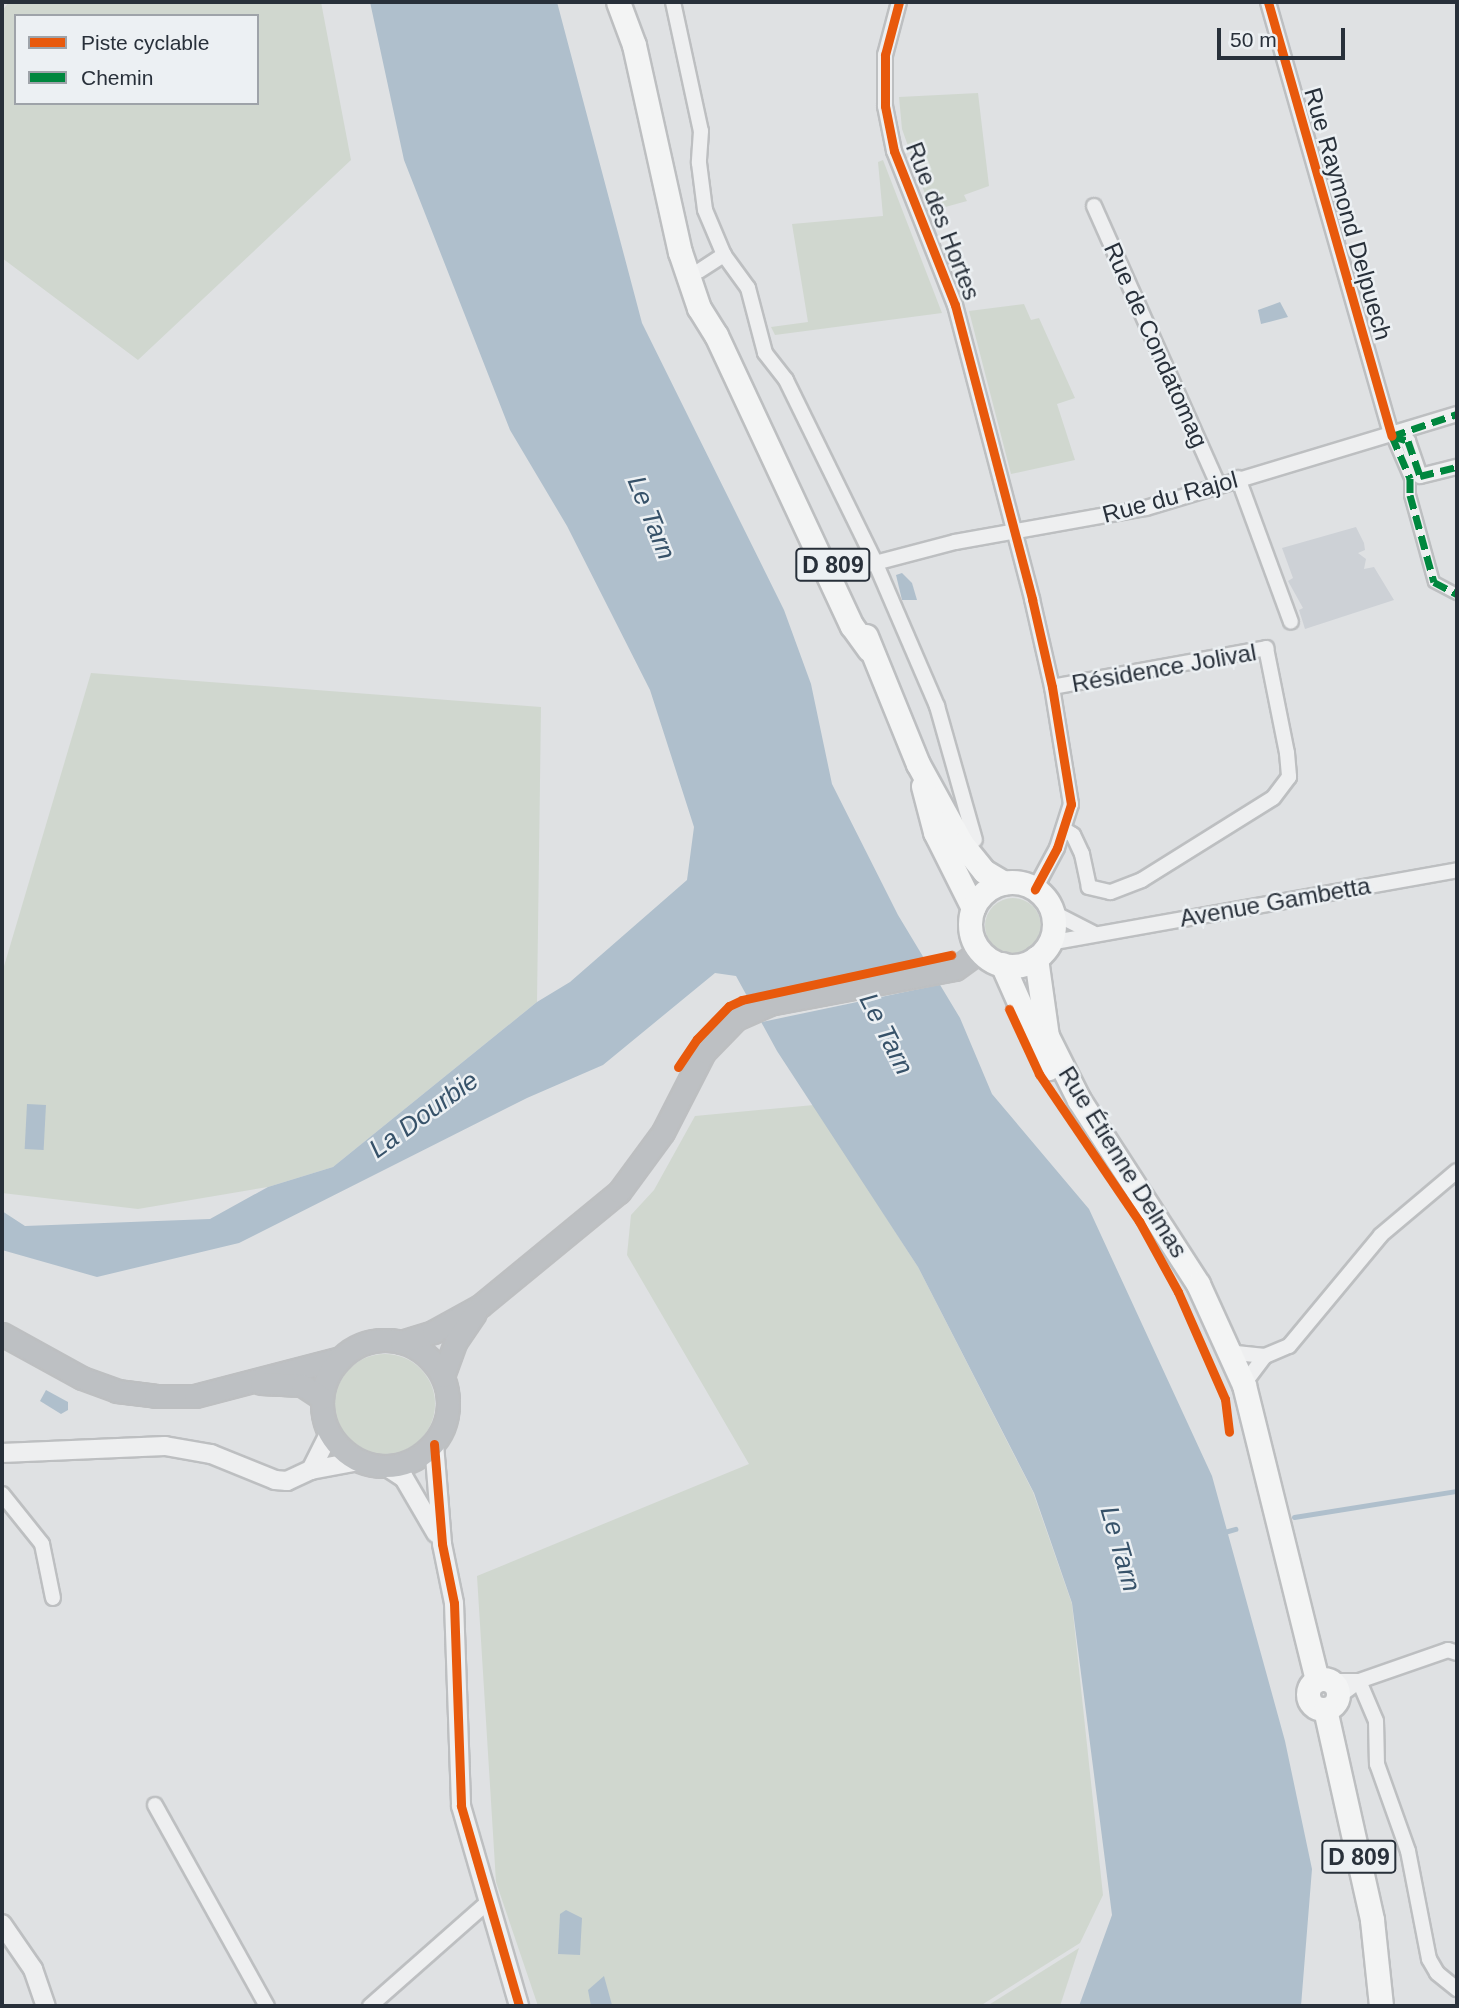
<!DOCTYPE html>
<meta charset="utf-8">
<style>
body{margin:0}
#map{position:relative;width:1459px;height:2008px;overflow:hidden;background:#dfe1e3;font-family:Arial,sans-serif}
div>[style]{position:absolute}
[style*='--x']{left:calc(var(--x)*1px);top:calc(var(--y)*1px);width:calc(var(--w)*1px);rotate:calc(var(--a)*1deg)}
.built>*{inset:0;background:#cdd1d6}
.green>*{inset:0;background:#d0d7cf}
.round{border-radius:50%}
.water>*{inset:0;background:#afbfcc;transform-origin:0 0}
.pier>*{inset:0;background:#dfe1e3}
.stream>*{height:5px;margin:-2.5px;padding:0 2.5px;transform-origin:2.5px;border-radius:2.5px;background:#afbfcc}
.roads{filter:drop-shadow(2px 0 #bdbfc1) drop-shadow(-2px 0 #bdbfc1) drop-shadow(0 2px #bdbfc1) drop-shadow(0 -2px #bdbfc1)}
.pedestrian>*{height:10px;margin:-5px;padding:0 5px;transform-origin:5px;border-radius:5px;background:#eeeff0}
.minor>*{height:14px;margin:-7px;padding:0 7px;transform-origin:7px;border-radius:7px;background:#eeeff0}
.tertiary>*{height:18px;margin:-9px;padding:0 9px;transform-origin:9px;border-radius:9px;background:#eeeff0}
.secondary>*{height:21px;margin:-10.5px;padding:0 10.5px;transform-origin:10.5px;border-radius:10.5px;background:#bdc0c3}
.secondary>.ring{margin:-10.5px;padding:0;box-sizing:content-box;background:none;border:21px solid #bdc0c3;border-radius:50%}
.primary>*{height:23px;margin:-11.5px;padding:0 11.5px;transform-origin:11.5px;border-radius:11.5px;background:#f3f4f4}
.primary>.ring{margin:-11.5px;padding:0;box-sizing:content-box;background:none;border:23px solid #f3f4f4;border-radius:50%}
.quiet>*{height:7px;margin-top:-3.5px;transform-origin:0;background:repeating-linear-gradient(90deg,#00873e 0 14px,transparent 0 21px)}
.cycleway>*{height:9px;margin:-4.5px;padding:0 4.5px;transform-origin:4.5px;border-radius:4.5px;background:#e8590c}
span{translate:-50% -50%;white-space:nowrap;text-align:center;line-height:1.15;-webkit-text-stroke:5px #ecf0f3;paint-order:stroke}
.shield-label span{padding:2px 5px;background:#ecf0f3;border:2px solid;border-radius:5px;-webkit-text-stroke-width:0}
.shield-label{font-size:23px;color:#28303a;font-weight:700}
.street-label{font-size:24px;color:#28303a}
.water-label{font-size:26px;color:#375269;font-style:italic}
.frame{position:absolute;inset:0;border:4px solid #28303a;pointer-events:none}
.legend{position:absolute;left:14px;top:14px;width:245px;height:91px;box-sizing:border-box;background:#ecf0f3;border:2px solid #9ea3a9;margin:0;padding:9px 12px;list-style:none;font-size:21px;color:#28303a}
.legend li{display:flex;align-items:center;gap:14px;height:35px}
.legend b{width:35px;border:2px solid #9ea3a9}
.scale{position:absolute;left:1217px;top:28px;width:128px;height:32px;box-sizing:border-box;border:4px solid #28303a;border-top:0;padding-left:9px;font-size:21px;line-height:24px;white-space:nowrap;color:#28303a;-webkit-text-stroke:5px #ecf0f3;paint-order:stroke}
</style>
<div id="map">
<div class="built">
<div style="clip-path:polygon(1356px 527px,1364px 543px,1365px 550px,1358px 553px,1366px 559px,1364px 569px,1374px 567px,1394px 600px,1305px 629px,1299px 610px,1303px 608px,1288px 581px,1293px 578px,1282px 548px)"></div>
</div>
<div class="green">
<div style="clip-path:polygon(evenodd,9px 2px,321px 2px,351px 160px,138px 360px,2px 258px,2px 11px,9px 2px,16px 16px,257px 16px,257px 103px,16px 103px,16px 16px)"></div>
<div style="clip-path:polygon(978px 93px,989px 186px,964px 195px,967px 201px,931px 211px,902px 129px,899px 97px)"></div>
<div style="clip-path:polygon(883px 160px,942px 313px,775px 335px,771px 327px,808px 322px,792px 224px,883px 216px,878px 162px)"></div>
<div style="clip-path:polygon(1024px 304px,1031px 320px,1039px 318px,1075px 398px,1057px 404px,1075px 460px,1011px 474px,969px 311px)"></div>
<div style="clip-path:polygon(91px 673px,541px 707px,537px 1002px,333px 1167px,268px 1187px,138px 1209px,2px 1193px,2px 973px)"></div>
<div class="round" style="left:985px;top:898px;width:56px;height:56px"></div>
<div style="clip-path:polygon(814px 1105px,918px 1267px,1033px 1492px,1072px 1604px,1103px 1895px,1080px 1943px,980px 2006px,538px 2006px,496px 1882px,477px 1576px,749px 1464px,627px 1255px,631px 1215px,654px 1190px,695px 1116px)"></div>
<div class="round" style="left:335px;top:1354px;width:100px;height:100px"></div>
<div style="clip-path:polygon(1079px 1948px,1060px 2006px,987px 2006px)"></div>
</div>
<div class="water">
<div style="clip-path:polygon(370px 2px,557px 2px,642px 323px,784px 610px,811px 684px,832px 784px,898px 915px,960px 1018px,992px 1094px,1089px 1209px,1212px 1476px,1285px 1741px,1312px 1869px,1301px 2006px,1079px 2006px,1112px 1915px,1072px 1603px,1034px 1493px,918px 1267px,777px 1051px,736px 976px,715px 973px,603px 1065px,527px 1098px,239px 1243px,97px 1277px,2px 1250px,2px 1211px,25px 1226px,210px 1219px,268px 1187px,333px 1167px,537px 1002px,570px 982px,687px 880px,694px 827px,650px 690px,567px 526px,510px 430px,404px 160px)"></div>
<div style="clip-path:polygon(1280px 302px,1288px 317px,1261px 324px,1258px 310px)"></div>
<div style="clip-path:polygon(902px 573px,912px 583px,917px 600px,902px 600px,896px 575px)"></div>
<div style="left:27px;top:1104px;width:19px;height:45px;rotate:3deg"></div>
<div style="clip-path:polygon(46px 1390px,68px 1402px,68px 1410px,61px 1414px,40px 1401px)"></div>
<div style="clip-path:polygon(566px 1910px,582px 1918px,580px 1955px,558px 1954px,560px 1914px)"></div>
<div style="clip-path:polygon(604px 1976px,612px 2005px,591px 2006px,588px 1990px)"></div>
</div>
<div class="pier">
<div style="clip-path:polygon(929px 960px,943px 984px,757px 1023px,743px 996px)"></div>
</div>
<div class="stream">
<div style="--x:1294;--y:1517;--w:165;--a:-9.1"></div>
<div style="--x:1221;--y:1533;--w:15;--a:-16"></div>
</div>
<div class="roads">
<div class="pedestrian">
<div style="--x:1392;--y:436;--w:46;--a:66.8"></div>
<div style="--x:1410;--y:478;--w:17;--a:90"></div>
<div style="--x:1410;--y:495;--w:90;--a:74.6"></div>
<div style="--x:1434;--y:582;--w:26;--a:28"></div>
</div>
<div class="minor">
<div style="--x:673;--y:2;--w:132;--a:77.8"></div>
<div style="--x:701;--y:131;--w:32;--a:94"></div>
<div style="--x:699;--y:163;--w:47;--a:82.7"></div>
<div style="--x:705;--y:210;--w:49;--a:67.1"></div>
<div style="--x:724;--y:255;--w:41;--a:54"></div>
<div style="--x:748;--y:288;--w:67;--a:75.3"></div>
<div style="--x:765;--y:353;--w:34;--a:52"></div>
<div style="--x:786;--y:380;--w:203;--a:63.9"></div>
<div style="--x:875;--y:562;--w:157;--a:66.7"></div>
<div style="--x:937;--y:706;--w:139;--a:74.2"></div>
<div style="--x:899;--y:2;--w:55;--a:104.8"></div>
<div style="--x:885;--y:55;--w:51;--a:90"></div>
<div style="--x:885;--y:106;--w:46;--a:78.7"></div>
<div style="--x:894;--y:151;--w:166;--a:68.4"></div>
<div style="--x:955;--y:305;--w:304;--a:75.3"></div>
<div style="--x:1032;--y:599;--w:90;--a:77.2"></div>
<div style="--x:1052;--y:687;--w:119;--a:80.8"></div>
<div style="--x:1071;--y:804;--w:46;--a:107.7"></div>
<div style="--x:1057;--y:848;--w:47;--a:118.2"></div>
<div style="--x:1268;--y:2;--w:451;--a:74.1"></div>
<div style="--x:1094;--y:206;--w:304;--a:66"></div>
<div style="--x:699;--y:271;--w:30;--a:-33"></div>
<div style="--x:1392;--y:436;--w:17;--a:17"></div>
<div style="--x:1408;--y:441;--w:37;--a:71"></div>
<div style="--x:1420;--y:476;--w:38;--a:-14"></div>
<div style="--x:1238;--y:478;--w:153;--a:69.8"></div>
<div style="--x:837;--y:573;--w:122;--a:-14.7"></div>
<div style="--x:955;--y:542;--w:194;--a:-10.1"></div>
<div style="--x:1146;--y:508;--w:325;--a:-16.8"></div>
<div style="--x:1052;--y:687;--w:218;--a:-10.3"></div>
<div style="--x:1266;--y:648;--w:107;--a:78.7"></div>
<div style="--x:1287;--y:753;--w:24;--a:85"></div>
<div style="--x:1289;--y:777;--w:26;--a:127"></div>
<div style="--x:1273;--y:798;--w:155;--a:148"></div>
<div style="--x:1142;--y:880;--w:34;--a:159"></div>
<div style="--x:1110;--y:892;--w:22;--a:-167"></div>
<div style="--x:1089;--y:887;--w:34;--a:-102"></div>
<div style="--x:1082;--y:854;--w:21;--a:-115"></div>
<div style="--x:1073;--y:835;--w:9;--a:-148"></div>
<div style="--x:1052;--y:912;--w:46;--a:27.1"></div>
<div style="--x:1049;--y:943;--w:414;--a:-10.1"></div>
<div style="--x:1228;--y:1346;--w:11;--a:41"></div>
<div style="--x:1236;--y:1353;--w:29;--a:6"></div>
<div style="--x:1265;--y:1356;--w:26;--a:-23"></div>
<div style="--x:1289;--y:1346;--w:144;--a:-50.3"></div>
<div style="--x:1381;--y:1235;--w:99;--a:-40.1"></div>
<div style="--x:1243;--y:1385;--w:36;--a:-53"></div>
<div style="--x:2;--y:1494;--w:64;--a:51.3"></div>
<div style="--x:42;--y:1544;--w:55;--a:78.5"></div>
<div style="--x:1329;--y:1681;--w:30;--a:0"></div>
<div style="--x:1359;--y:1681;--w:94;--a:-19.2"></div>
<div style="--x:1448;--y:1650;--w:9;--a:18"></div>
<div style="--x:1359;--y:1681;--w:43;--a:67"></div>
<div style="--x:1376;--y:1721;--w:43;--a:88.7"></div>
<div style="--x:1377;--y:1764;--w:92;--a:70.4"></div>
<div style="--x:1408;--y:1851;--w:110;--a:79"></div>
<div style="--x:1429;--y:1959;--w:16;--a:60"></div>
<div style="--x:1437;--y:1973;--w:26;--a:39"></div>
<div style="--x:1338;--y:1697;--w:26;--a:-37"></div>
<div style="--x:155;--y:1805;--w:230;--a:60.9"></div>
<div style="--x:370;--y:2006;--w:156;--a:-41.4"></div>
</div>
<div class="tertiary">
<div style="--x:434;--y:1444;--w:100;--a:85.4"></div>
<div style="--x:442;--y:1544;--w:60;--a:78.5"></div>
<div style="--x:454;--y:1603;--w:203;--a:88"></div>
<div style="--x:461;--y:1806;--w:208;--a:73.8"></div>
<div style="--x:2;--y:1453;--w:163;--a:-2.5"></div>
<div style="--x:165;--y:1446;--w:47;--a:9.9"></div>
<div style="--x:211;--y:1454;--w:69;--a:22.1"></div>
<div style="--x:275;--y:1480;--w:12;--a:5"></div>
<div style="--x:287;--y:1481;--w:26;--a:-25"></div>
<div style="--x:311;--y:1470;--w:49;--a:-10.6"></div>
<div style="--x:387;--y:1467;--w:20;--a:33"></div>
<div style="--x:404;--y:1478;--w:64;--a:59.8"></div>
<div style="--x:311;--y:1470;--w:40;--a:-63.4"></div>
<div style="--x:2;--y:1924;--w:55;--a:55.4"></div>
<div style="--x:33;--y:1969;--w:39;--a:71"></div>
</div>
<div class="secondary">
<div style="--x:2;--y:1334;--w:91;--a:28.8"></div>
<div style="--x:82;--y:1378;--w:37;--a:20"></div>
<div style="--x:117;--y:1391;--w:38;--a:7"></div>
<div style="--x:155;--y:1396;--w:40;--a:0"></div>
<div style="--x:195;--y:1396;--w:151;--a:-14.6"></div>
<div class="ring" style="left:322px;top:1340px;width:105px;height:105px"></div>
<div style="--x:401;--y:1342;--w:34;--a:-17"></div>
<div style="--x:433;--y:1332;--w:54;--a:-29"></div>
<div style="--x:480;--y:1306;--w:180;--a:-39.4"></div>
<div style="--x:619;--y:1192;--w:74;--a:-53.7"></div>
<div style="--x:663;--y:1132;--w:90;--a:-62.9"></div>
<div style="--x:704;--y:1052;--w:46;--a:-45.9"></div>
<div style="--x:736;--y:1019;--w:36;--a:-24"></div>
<div style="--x:769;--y:1004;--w:189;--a:-10.7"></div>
<div style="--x:955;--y:969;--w:31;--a:-36"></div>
<div style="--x:443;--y:1376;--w:37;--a:-70"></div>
<div style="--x:456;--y:1341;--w:34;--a:-56"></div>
<div style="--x:261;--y:1383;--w:41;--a:2.8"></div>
<div style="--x:302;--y:1385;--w:24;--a:33"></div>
</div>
<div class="primary">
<div style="--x:618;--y:2;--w:46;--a:69.6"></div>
<div style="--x:634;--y:45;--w:212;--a:77.5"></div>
<div style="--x:680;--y:252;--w:59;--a:71.3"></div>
<div style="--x:699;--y:308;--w:32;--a:58"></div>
<div style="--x:716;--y:335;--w:321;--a:65"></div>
<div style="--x:852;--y:626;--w:29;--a:54"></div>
<div style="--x:866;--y:636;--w:138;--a:67.9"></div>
<div style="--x:918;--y:764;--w:91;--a:61.2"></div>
<div style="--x:962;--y:844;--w:35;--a:51"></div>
<div style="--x:984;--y:871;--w:23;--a:31"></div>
<div style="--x:923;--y:786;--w:48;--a:75.4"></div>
<div style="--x:935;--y:832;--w:85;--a:63.4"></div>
<div class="ring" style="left:970px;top:882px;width:61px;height:61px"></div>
<div style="--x:1036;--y:958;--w:79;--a:82"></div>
<div style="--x:1047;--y:1036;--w:72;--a:63.4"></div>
<div style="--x:1079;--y:1100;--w:219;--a:57.1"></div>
<div style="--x:1198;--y:1284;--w:111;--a:65.5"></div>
<div style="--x:1244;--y:1385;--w:304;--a:76.1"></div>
<div style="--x:1002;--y:964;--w:114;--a:66.1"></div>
<div class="ring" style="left:1308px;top:1679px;width:7px;height:7px"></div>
<div style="--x:1325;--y:1709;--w:216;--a:77.4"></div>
<div style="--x:1372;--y:1920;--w:86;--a:84"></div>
</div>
</div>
<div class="quiet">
<div style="--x:1392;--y:436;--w:46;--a:66.8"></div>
<div style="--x:1410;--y:478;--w:17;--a:90"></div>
<div style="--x:1410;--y:495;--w:90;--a:74.6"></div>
<div style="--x:1434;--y:582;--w:26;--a:28"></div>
<div style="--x:1392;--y:436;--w:17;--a:17"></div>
<div style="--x:1408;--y:441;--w:37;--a:71"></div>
<div style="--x:1420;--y:476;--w:38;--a:-14"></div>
<div style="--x:1392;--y:436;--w:69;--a:-18.7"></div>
</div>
<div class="cycleway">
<div style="--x:899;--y:2;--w:55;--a:104.8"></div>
<div style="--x:885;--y:55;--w:51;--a:90"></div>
<div style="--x:885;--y:106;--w:46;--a:78.7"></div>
<div style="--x:894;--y:151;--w:166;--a:68.4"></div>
<div style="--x:955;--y:305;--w:304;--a:75.3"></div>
<div style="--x:1032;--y:599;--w:90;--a:77.2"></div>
<div style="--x:1052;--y:687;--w:119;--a:80.8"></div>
<div style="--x:1071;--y:804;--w:46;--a:107.7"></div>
<div style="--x:1057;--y:848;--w:47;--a:118.2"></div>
<div style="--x:1268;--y:2;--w:451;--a:74.1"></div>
<div style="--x:1009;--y:1009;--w:72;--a:65.2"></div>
<div style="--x:1039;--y:1074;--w:178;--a:55.8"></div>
<div style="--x:1139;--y:1221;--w:81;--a:61.2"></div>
<div style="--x:1178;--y:1292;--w:117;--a:66.3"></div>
<div style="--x:1225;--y:1399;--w:33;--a:83"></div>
<div style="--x:678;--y:1067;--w:34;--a:-56"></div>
<div style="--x:697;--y:1039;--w:46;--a:-45.9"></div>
<div style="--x:729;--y:1006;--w:14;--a:-25"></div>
<div style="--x:742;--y:1000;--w:214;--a:-12.2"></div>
<div style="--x:434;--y:1444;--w:100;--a:85.4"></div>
<div style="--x:442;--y:1544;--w:60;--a:78.5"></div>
<div style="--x:454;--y:1603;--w:203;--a:88"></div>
<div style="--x:461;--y:1806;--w:208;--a:73.8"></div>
</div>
<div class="shield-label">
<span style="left:833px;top:565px">D 809</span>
<span style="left:1359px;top:1857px">D 809</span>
</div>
<div class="street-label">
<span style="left:1348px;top:214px;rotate:74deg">Rue Raymond Delpuech</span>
<span style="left:943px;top:221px;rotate:69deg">Rue des Hortes</span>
<span style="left:1156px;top:345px;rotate:66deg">Rue de Condatomag</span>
<span style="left:1170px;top:497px;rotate:-15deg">Rue du Rajol</span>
<span style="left:1164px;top:668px;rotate:-10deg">Résidence Jolival</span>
<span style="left:1275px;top:902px;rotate:-10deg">Avenue Gambetta</span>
<span style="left:1123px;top:1162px;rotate:58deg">Rue Étienne Delmas</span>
</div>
<div class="water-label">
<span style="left:651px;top:518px;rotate:68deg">Le Tarn</span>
<span style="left:886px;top:1034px;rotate:63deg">Le Tarn</span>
<span style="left:424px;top:1115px;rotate:-36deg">La Dourbie</span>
<span style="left:1120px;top:1549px;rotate:74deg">Le Tarn</span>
</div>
<div class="frame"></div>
<ul class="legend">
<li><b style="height:9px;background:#e8590c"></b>Piste cyclable</li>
<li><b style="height:9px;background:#00873e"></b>Chemin</li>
</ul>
<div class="scale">50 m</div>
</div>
